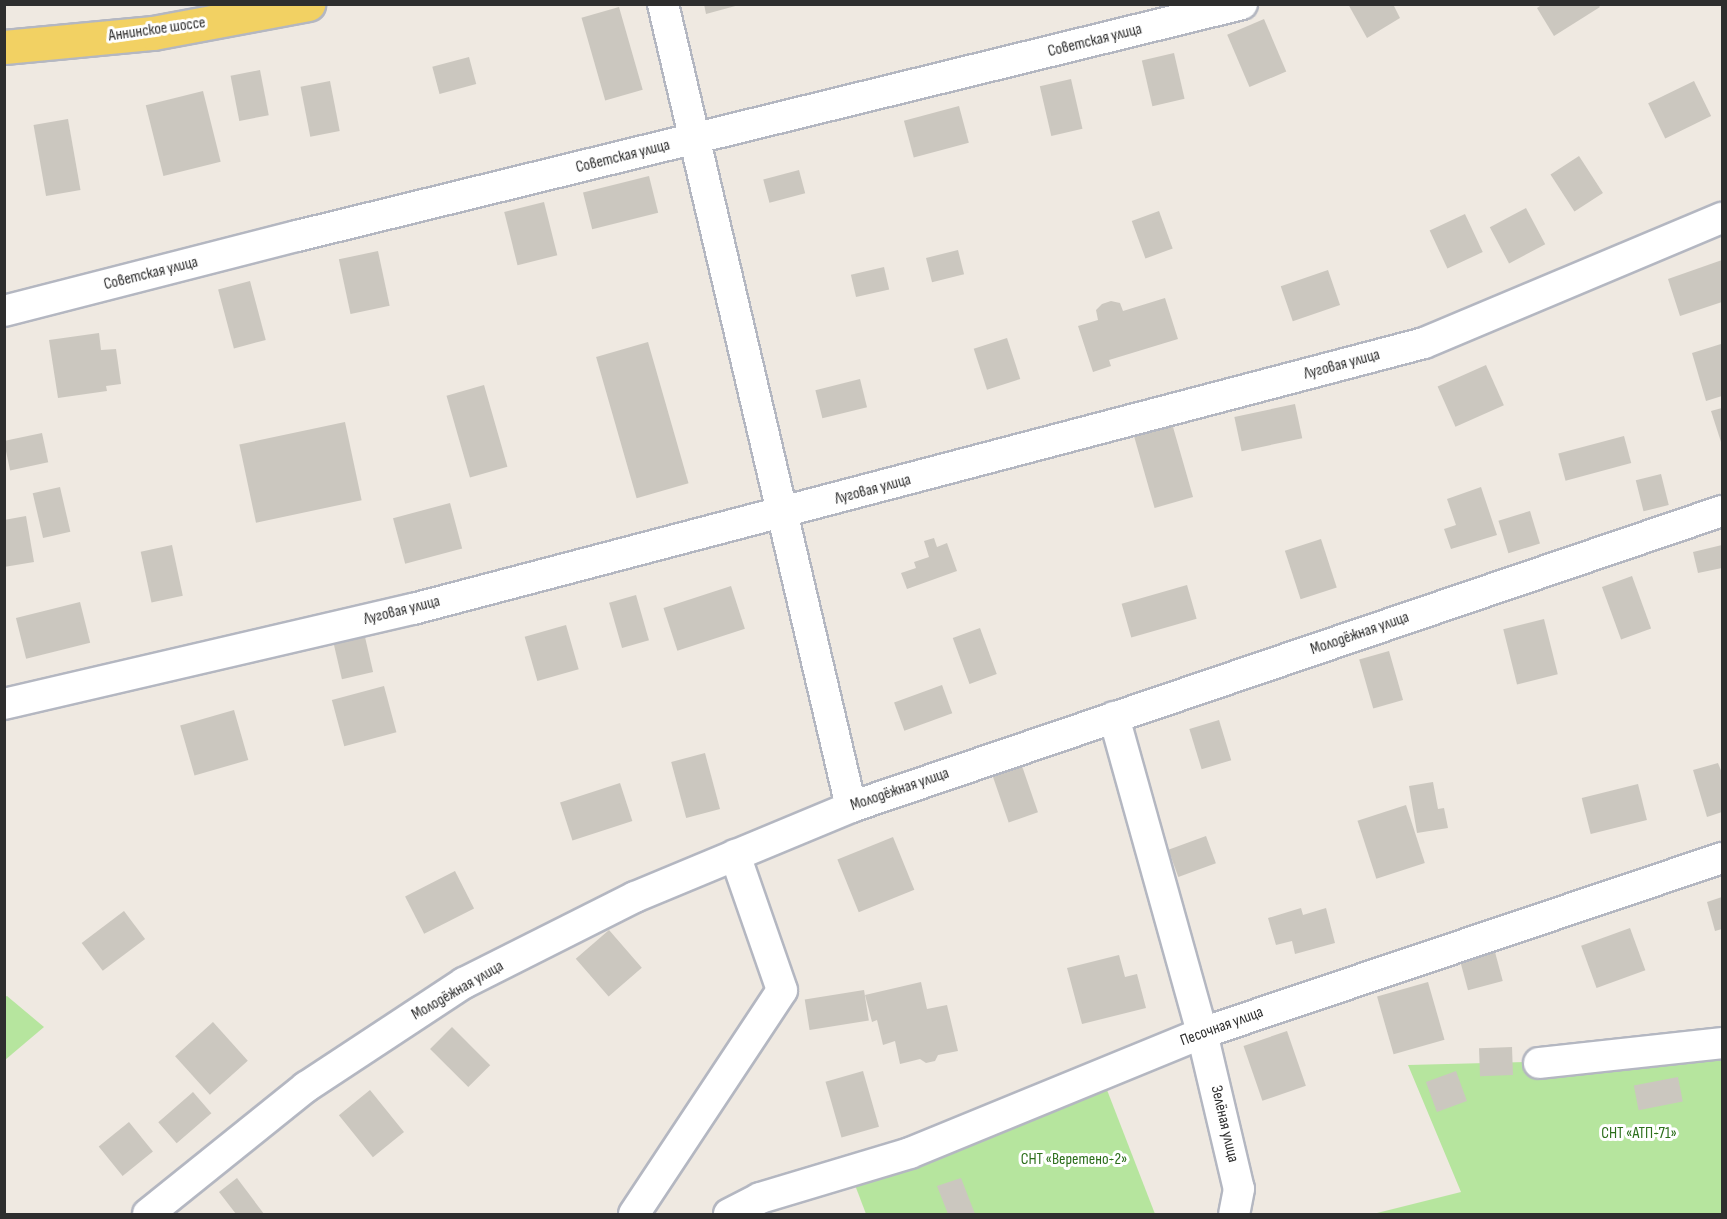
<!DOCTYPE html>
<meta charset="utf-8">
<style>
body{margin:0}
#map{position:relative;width:1727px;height:1219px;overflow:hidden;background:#efe9e1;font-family:"Sofia Sans Condensed",sans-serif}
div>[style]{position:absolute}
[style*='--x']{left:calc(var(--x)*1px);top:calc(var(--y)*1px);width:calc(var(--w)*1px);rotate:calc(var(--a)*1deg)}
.green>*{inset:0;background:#b6e59e}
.building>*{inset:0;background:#cbc7bf;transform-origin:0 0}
.roads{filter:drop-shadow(2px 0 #b4b7c1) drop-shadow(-2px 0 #b4b7c1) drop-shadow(0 2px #b4b7c1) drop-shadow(0 -2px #b4b7c1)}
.minor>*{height:30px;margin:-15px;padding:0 15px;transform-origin:15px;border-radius:15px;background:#fff}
.major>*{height:33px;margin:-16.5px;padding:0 16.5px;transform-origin:16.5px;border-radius:16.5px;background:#f2d163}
span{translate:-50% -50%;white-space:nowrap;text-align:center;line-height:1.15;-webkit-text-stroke:6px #fff;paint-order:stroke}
.street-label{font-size:16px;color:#2e2e2e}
.park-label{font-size:16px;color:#2c6e1b}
.frame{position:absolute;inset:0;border:6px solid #2e2e2e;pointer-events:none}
</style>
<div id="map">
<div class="green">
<div style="clip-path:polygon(7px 996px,44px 1027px,5px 1060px,4px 997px)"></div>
<div style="clip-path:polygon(1722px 1043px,1722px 1214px,1373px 1214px,1461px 1192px,1408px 1065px,1530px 1062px)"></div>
<div style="clip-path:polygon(1107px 1090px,1155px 1214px,866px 1214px,855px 1185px)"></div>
</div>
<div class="building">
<div style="clip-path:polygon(704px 4px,738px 4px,739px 5px,706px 14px)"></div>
<div style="clip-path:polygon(1348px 4px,1393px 4px,1400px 18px,1367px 38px)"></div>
<div style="clip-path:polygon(1543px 4px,1598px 4px,1600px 7px,1554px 36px,1537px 8px)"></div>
<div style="left:619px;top:7px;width:86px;height:39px;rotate:74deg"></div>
<div style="left:1264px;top:19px;width:57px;height:40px;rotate:67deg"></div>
<div style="left:1174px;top:53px;width:47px;height:33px;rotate:77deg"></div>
<div style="left:469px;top:57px;width:28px;height:38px;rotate:75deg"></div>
<div style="left:260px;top:70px;width:46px;height:30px;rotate:79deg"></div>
<div style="left:1071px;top:79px;width:51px;height:32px;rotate:77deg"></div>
<div style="left:330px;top:81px;width:51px;height:30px;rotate:79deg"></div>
<div style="left:1694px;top:81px;width:39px;height:51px;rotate:64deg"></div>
<div style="left:203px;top:91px;width:73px;height:59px;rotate:76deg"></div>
<div style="left:959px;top:106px;width:38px;height:57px;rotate:75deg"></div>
<div style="left:68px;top:119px;width:72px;height:35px;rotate:80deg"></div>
<div style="left:1579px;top:156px;width:44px;height:34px;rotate:57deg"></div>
<div style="left:799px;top:170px;width:24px;height:37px;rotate:75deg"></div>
<div style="left:649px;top:176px;width:38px;height:68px;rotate:76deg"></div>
<div style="left:544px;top:202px;width:55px;height:41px;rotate:76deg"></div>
<div style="left:1526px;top:208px;width:41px;height:41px;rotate:62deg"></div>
<div style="left:1159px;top:211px;width:40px;height:29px;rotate:70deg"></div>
<div style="left:1465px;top:214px;width:42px;height:39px;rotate:65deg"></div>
<div style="left:958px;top:250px;width:25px;height:33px;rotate:76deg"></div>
<div style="left:378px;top:251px;width:56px;height:40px;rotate:78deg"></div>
<div style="clip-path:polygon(1722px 260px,1722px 302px,1680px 316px,1668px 279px)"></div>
<div style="left:884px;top:267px;width:23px;height:34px;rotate:77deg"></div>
<div style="left:1328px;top:270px;width:37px;height:50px;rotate:71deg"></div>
<div style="left:250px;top:281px;width:61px;height:33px;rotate:75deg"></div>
<div style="clip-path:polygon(1165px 298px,1178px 339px,1109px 360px,1111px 366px,1093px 372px,1078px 326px,1098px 320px,1096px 310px,1102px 304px,1111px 301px,1120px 303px,1123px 311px)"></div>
<div style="clip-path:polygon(99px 333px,101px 350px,116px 349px,121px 384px,106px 386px,107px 391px,58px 398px,49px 340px)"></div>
<div style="left:1007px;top:338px;width:43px;height:35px;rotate:72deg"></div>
<div style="left:648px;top:342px;width:147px;height:54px;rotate:74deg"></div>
<div style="clip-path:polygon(1721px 344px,1722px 396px,1706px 401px,1692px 353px)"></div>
<div style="left:1486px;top:365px;width:44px;height:53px;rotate:66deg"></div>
<div style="left:860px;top:379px;width:29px;height:46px;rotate:76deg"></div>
<div style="left:484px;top:385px;width:85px;height:39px;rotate:74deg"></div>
<div style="left:1295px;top:404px;width:35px;height:62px;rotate:78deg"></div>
<div style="clip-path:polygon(1722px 408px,1722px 445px,1711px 411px)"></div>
<div style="left:1171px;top:420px;width:80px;height:40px;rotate:74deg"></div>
<div style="left:345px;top:422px;width:80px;height:108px;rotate:78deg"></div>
<div style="left:42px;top:433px;width:30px;height:39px;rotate:78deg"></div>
<div style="left:1624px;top:436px;width:28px;height:68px;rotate:75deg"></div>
<div style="left:1661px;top:474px;width:32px;height:26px;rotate:76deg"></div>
<div style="left:60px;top:487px;width:46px;height:28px;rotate:77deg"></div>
<div style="clip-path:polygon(1481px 487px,1497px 535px,1451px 549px,1444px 529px,1456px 525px,1447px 499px)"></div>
<div style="left:450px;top:503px;width:47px;height:59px;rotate:75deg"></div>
<div style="left:1530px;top:511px;width:34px;height:33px;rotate:73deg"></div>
<div style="clip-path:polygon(26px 516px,34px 562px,4px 567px,4px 520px)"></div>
<div style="clip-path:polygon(934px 538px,937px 547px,947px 543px,957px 571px,907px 589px,901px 573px,916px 568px,914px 562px,929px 557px,924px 541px)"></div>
<div style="left:1321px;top:539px;width:51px;height:38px;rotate:72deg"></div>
<div style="left:172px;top:545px;width:52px;height:32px;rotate:78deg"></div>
<div style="clip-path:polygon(1722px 545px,1722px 568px,1698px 573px,1693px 552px)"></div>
<div style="left:1632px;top:576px;width:56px;height:32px;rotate:70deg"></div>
<div style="left:1187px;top:585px;width:35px;height:68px;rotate:74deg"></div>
<div style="left:731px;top:586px;width:45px;height:71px;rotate:72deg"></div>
<div style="left:636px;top:595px;width:47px;height:28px;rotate:74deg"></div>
<div style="left:80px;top:602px;width:42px;height:66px;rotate:76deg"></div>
<div style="left:1544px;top:619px;width:57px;height:42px;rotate:76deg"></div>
<div style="left:566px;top:625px;width:46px;height:43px;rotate:74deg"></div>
<div style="left:980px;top:628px;width:49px;height:29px;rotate:70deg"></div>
<div style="left:365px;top:637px;width:36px;height:32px;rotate:77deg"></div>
<div style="left:1389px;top:651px;width:51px;height:31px;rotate:74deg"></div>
<div style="left:942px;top:685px;width:30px;height:51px;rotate:70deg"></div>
<div style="left:384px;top:686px;width:48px;height:54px;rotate:75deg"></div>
<div style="left:234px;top:710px;width:52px;height:56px;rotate:74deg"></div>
<div style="left:1219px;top:720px;width:42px;height:31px;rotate:73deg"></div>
<div style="left:705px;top:753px;width:58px;height:35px;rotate:75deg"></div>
<div style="clip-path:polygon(1718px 763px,1722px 773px,1722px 812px,1707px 817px,1693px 770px)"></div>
<div style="left:1022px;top:766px;width:49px;height:31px;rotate:71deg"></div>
<div style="clip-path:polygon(1433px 782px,1438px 809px,1444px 808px,1448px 828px,1417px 833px,1409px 786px)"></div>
<div style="left:620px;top:783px;width:40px;height:63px;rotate:72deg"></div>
<div style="left:1638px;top:784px;width:37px;height:58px;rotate:76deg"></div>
<div style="left:1406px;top:805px;width:61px;height:51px;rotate:72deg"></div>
<div style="left:1206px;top:836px;width:29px;height:40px;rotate:70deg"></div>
<div style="left:893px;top:837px;width:57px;height:60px;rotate:68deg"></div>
<div style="left:455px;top:871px;width:42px;height:56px;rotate:63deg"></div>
<div style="clip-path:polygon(1722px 897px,1722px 929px,1715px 931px,1707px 902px)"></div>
<div style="clip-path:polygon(1301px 908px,1303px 915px,1326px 908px,1335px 943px,1295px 954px,1292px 941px,1276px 945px,1268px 918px)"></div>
<div style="left:124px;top:911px;width:35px;height:53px;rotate:53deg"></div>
<div style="left:1630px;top:928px;width:45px;height:52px;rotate:70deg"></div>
<div style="left:609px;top:930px;width:50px;height:44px;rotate:49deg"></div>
<div style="left:1495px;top:952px;width:30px;height:36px;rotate:75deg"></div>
<div style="clip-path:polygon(1119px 955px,1125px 977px,1137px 974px,1146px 1008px,1082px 1024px,1067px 968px)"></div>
<div style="clip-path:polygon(921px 982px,927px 1009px,947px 1005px,958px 1051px,938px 1055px,935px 1061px,926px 1063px,920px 1059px,900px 1064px,895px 1041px,883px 1045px,877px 1020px,872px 1022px,865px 995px)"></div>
<div style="left:1428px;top:982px;width:60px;height:53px;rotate:74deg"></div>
<div style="left:864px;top:990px;width:31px;height:60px;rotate:81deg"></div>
<div style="left:213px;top:1022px;width:52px;height:51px;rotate:48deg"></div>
<div style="left:452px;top:1027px;width:54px;height:31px;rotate:45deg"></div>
<div style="left:1287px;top:1031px;width:58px;height:46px;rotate:71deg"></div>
<div style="left:1512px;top:1047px;width:28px;height:33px;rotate:88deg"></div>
<div style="left:863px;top:1071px;width:58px;height:39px;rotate:74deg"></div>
<div style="left:1456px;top:1071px;width:32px;height:32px;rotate:70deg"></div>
<div style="left:1678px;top:1077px;width:25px;height:45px;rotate:79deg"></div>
<div style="left:370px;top:1090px;width:54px;height:40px;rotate:51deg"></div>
<div style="left:193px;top:1092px;width:28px;height:46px;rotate:49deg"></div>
<div style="left:129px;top:1122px;width:38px;height:39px;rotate:51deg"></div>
<div style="clip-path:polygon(237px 1178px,264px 1214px,236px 1214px,219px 1192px)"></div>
<div style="clip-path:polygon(961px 1178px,975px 1214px,948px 1214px,937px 1186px)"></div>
</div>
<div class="roads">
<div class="minor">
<div style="--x:663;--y:4;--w:825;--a:76.82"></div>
<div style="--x:4;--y:311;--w:302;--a:-14.4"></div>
<div style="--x:297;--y:236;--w:973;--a:-13.79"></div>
<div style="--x:4;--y:704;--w:420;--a:-13.1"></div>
<div style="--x:413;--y:609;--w:1045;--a:-14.74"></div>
<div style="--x:1424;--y:343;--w:323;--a:-22.8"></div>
<div style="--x:1114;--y:717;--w:328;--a:74.4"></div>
<div style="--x:1202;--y:1033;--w:160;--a:76.7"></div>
<div style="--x:1239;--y:1189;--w:25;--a:101"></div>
<div style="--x:1539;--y:1063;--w:184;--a:-6.2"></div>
<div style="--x:148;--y:1214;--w:203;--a:-38.8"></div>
<div style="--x:306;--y:1087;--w:189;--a:-33.4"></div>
<div style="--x:464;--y:983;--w:191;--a:-26.7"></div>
<div style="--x:635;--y:897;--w:234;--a:-22.6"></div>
<div style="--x:851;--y:807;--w:920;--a:-18.77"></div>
<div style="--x:634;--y:1214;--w:268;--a:-56.5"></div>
<div style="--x:782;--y:990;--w:143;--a:-109.2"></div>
<div style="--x:729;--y:1214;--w:35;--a:-27"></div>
<div style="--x:760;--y:1198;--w:157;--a:-16.7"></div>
<div style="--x:910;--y:1153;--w:316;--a:-22.3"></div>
<div style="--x:1202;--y:1033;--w:549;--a:-18.6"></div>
</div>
<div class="major">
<div style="--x:4;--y:47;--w:150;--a:-5.4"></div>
<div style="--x:153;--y:33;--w:158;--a:-10.6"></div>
</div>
</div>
<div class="street-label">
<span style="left:157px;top:30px;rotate:-8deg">Аннинское шоссе</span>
<span style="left:1095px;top:41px;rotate:-14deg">Советская улица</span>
<span style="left:623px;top:157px;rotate:-14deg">Советская улица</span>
<span style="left:151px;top:274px;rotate:-14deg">Советская улица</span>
<span style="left:1342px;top:365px;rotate:-15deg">Луговая улица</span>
<span style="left:873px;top:490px;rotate:-15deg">Луговая улица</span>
<span style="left:402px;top:611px;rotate:-14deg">Луговая улица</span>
<span style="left:1360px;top:634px;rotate:-19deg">Молодёжная улица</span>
<span style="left:900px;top:790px;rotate:-19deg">Молодёжная улица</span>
<span style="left:458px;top:991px;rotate:-30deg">Молодёжная улица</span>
<span style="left:1222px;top:1027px;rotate:-20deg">Песочная улица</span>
<span style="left:1224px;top:1124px;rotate:77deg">Зелёная улица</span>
</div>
<div class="park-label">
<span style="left:1639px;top:1134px">СНТ «АТП-71»</span>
<span style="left:1074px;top:1160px">СНТ «Веретено-2»</span>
</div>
<div class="frame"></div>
</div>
